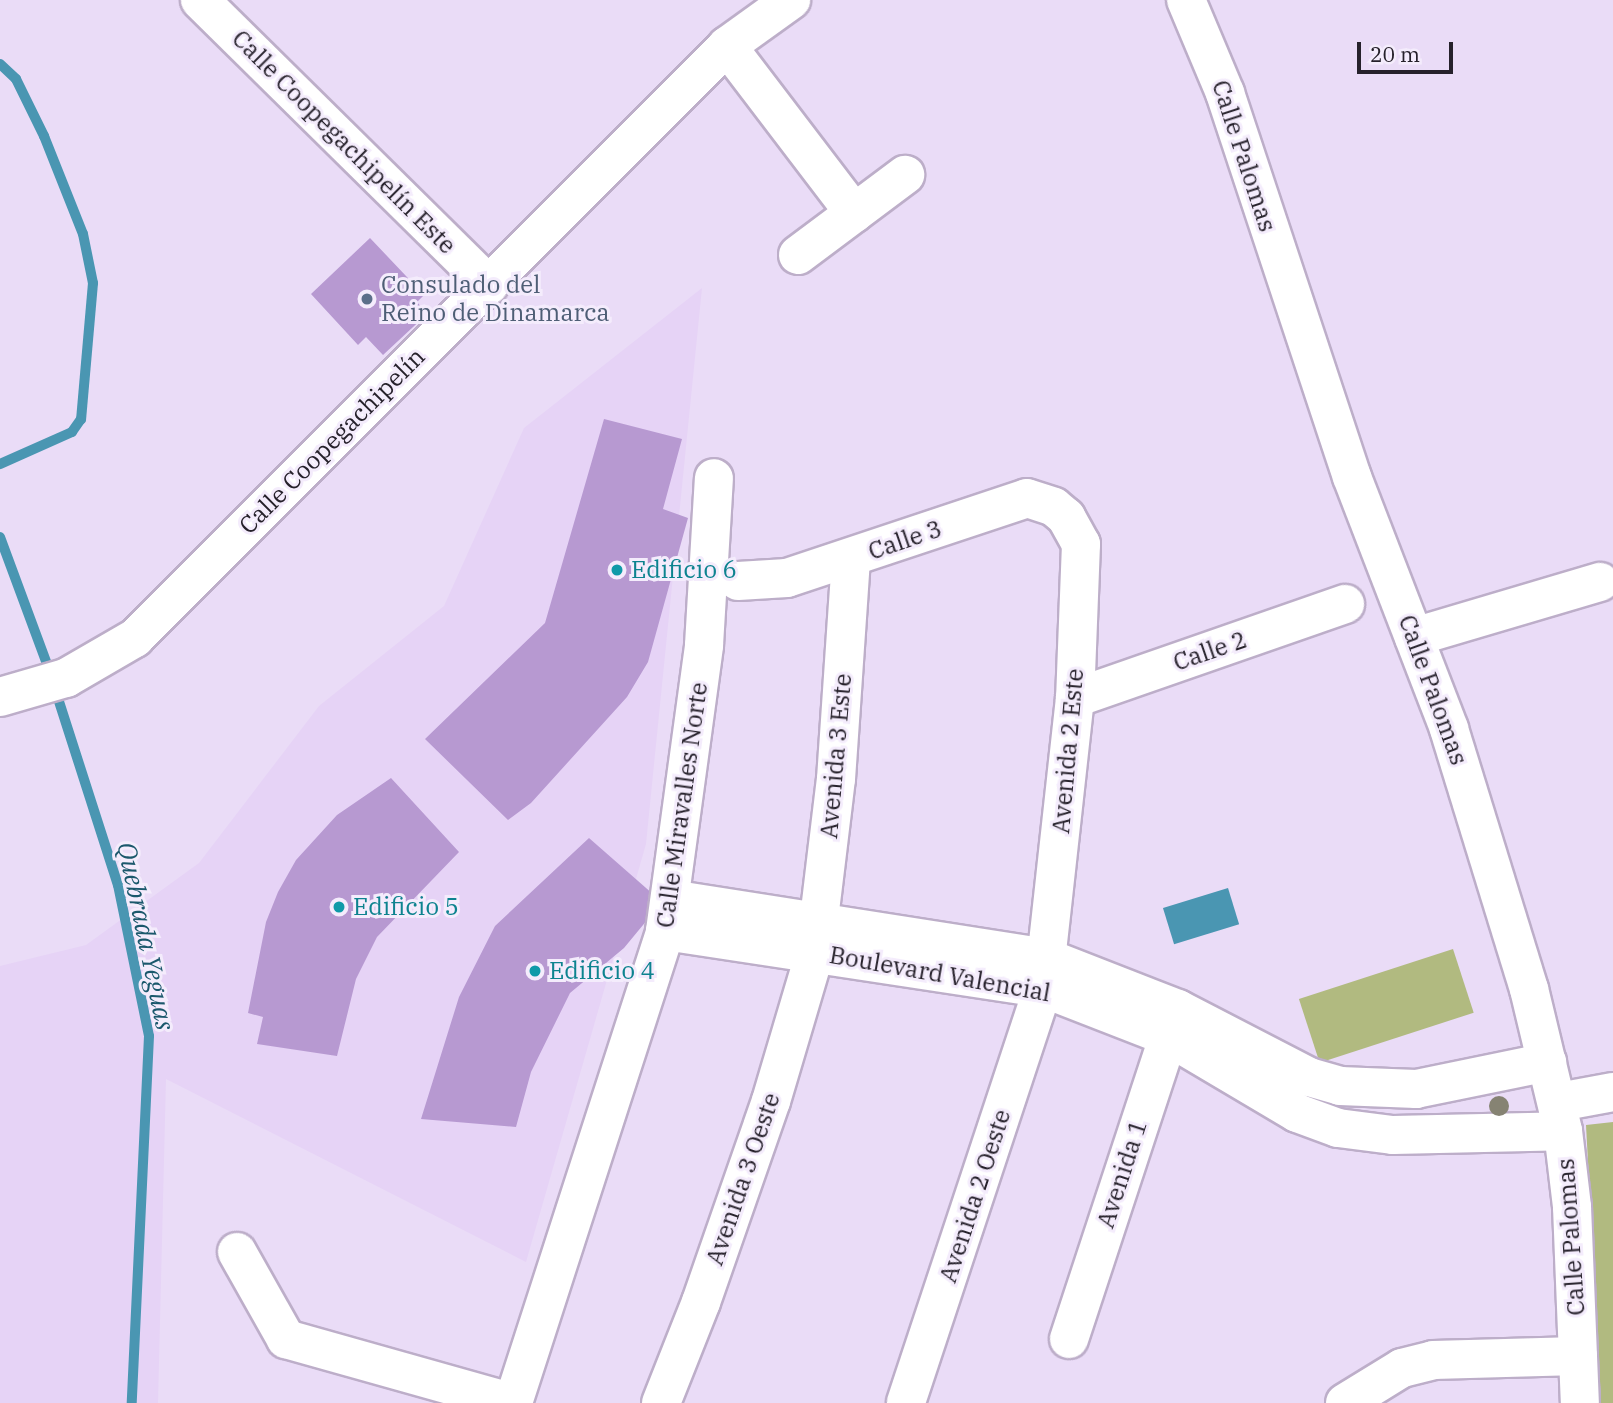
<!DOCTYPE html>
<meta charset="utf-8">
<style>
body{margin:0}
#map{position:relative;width:1613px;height:1403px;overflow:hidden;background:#eadcf7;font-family:"IBM Plex Serif",serif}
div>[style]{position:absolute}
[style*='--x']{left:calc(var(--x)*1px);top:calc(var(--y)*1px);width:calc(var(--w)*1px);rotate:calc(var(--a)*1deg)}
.built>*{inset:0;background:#e6d3f6}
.green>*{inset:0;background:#b1ba80;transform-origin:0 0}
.water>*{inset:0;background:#4a96b2;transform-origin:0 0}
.stream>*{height:10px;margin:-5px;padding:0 5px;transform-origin:5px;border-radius:5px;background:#4a96b2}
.building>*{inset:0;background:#b799d1}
.roads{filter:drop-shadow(2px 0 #bdaec9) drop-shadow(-2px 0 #bdaec9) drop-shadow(0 2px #bdaec9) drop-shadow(0 -2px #bdaec9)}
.minor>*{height:38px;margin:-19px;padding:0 19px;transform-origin:19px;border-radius:19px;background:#fff}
.trees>*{width:20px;height:20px;margin:-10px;border-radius:50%;background:#868373}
.dots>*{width:19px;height:19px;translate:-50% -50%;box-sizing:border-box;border:4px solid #f4ecfc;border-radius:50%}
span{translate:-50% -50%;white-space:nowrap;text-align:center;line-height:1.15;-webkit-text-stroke:6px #f4ecfc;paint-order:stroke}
.street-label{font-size:24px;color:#26212b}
.service-label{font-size:24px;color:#4e5e75}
.left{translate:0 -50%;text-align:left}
.culture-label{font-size:24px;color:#0d838f}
.water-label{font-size:26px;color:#1b586c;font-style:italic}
.scale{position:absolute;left:1357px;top:42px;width:96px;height:32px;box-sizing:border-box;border:4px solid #26212b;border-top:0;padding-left:9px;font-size:21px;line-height:24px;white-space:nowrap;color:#26212b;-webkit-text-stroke:5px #f4ecfc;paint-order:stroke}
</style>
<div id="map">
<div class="built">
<div style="clip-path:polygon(702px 288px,646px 844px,526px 1262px,166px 1079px,158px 1403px,0 1403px,0 966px,86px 945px,199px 863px,319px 706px,444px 606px,524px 428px)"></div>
</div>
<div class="green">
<div style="left:1453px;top:949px;width:67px;height:162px;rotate:72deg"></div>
<div style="clip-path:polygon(1613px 1122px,1613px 1403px,1601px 1403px,1586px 1125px)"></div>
</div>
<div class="water">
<div style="left:1228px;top:888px;width:38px;height:68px;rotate:73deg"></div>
</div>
<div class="stream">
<div style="--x:0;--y:64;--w:22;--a:43"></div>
<div style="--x:16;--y:79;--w:64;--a:63.8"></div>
<div style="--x:44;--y:136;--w:105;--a:68.3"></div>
<div style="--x:83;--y:234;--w:50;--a:78.5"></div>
<div style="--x:93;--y:283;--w:137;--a:95"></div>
<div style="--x:81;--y:419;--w:16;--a:125"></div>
<div style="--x:72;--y:432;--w:79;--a:156"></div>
<div style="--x:0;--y:537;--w:147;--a:69.7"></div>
<div style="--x:55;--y:689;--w:206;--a:72.2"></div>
<div style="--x:118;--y:885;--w:154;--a:78.4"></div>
<div style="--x:149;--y:1036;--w:367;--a:92.7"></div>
</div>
<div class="building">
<div style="clip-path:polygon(370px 238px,424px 295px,417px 302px,427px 314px,383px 355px,366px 337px,358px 345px,311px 294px)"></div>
<div style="clip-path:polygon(604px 419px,682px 439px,663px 509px,688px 518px,648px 662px,627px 697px,531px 803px,508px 820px,425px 739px,545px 623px)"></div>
<div style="clip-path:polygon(391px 778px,459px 852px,377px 937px,356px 979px,337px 1056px,257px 1044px,263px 1017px,248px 1013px,266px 922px,278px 892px,296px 860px,337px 815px)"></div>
<div style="clip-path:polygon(589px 838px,662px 902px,624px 948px,570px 993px,531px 1072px,516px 1127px,421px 1119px,459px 997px,495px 926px)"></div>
</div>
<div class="roads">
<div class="minor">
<div style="--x:200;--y:0;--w:406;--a:44.6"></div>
<div style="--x:1186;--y:0;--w:101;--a:67.2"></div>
<div style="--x:1225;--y:93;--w:404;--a:71.7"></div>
<div style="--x:1352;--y:477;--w:270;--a:68.9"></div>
<div style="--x:1449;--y:729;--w:272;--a:72.9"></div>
<div style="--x:1529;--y:989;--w:146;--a:76.5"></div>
<div style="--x:1563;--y:1131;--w:77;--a:83.2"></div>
<div style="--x:1572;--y:1207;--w:196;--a:87.7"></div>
<div style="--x:727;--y:46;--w:210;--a:52.7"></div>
<div style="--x:798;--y:255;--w:134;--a:-36.8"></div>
<div style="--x:738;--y:581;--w:49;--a:-3.5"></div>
<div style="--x:787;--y:578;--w:253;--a:-18.4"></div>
<div style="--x:1027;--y:498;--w:28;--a:18"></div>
<div style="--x:1054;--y:507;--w:16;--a:40"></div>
<div style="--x:1066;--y:517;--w:31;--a:61"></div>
<div style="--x:1081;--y:544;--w:154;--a:92.2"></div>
<div style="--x:1075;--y:698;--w:292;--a:96.3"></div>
<div style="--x:1043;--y:988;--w:437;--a:108.3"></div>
<div style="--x:1414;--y:637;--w:194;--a:-16.5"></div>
<div style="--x:0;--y:697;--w:69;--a:-16.1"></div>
<div style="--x:66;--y:678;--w:80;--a:-30.1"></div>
<div style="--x:135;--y:638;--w:837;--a:-45"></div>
<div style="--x:727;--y:46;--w:79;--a:-35.7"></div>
<div style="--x:1075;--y:698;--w:286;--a:-19.2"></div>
<div style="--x:670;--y:899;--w:382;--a:8.9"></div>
<div style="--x:1047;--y:958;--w:141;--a:21.3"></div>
<div style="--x:1178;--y:1009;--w:148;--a:27.4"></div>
<div style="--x:1309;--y:1077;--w:32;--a:16"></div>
<div style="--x:1340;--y:1086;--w:76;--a:2.3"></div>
<div style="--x:1416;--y:1089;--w:134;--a:-11.6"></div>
<div style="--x:665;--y:931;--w:382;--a:8.6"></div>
<div style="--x:1043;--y:988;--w:133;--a:21.2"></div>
<div style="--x:1167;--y:1036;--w:151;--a:30.6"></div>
<div style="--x:1297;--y:1113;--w:44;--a:20.1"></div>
<div style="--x:1338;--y:1128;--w:55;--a:7.3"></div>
<div style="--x:1393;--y:1135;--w:170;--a:-1.3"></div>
<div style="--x:1559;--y:1102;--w:55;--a:-10.5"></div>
<div style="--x:237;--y:1252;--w:100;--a:60.6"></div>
<div style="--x:286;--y:1339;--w:236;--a:15.7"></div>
<div style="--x:1069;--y:1339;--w:342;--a:-71.8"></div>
<div style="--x:513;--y:1403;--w:496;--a:-72.1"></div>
<div style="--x:665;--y:931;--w:289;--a:-82.2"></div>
<div style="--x:704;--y:645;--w:167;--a:-86.6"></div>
<div style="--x:661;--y:1403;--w:109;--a:-68.4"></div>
<div style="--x:701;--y:1302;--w:213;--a:-70.8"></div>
<div style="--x:771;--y:1101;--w:155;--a:-73.5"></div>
<div style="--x:815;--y:952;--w:174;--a:-83.1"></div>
<div style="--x:836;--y:779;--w:221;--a:-86.1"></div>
<div style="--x:1345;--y:1403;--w:67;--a:-31.6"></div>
<div style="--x:1402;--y:1368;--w:32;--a:-14"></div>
<div style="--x:1433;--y:1360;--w:145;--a:-1.6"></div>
</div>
</div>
<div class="trees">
<div style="left:1499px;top:1106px"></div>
</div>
<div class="dots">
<div style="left:367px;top:299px;background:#5c6f8a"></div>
<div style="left:617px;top:570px;background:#0f9aa8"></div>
<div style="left:339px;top:907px;background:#0f9aa8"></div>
<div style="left:535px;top:971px;background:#0f9aa8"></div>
</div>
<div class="street-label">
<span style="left:344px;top:142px;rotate:45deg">Calle Coopegachipelín Este</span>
<span style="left:1244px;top:156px;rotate:72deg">Calle Palomas</span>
<span style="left:332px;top:441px;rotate:-45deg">Calle Coopegachipelín</span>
<span style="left:905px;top:540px;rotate:-19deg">Calle 3</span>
<span style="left:1210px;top:651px;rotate:-19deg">Calle 2</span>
<span style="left:1433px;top:690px;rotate:70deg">Calle Palomas</span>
<span style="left:1068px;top:751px;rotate:-85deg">Avenida 2 Este</span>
<span style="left:836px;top:756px;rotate:-85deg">Avenida 3 Este</span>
<span style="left:682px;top:805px;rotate:-82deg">Calle Miravalles Norte</span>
<span style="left:940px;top:974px;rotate:10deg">Boulevard Valencial</span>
<span style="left:1122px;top:1174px;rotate:-72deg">Avenida 1</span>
<span style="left:743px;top:1179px;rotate:-71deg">Avenida 3 Oeste</span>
<span style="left:975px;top:1196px;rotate:-72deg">Avenida 2 Oeste</span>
<span style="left:1571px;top:1237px;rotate:-94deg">Calle Palomas</span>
</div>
<div class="service-label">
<span class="left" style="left:381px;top:299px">Consulado del<br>Reino de Dinamarca</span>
</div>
<div class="culture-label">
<span class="left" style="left:631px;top:570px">Edificio 6</span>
<span class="left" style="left:353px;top:907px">Edificio 5</span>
<span class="left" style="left:549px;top:971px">Edificio 4</span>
</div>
<div class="water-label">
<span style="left:146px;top:936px;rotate:78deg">Quebrada Yeguas</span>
</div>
<div class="scale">20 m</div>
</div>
